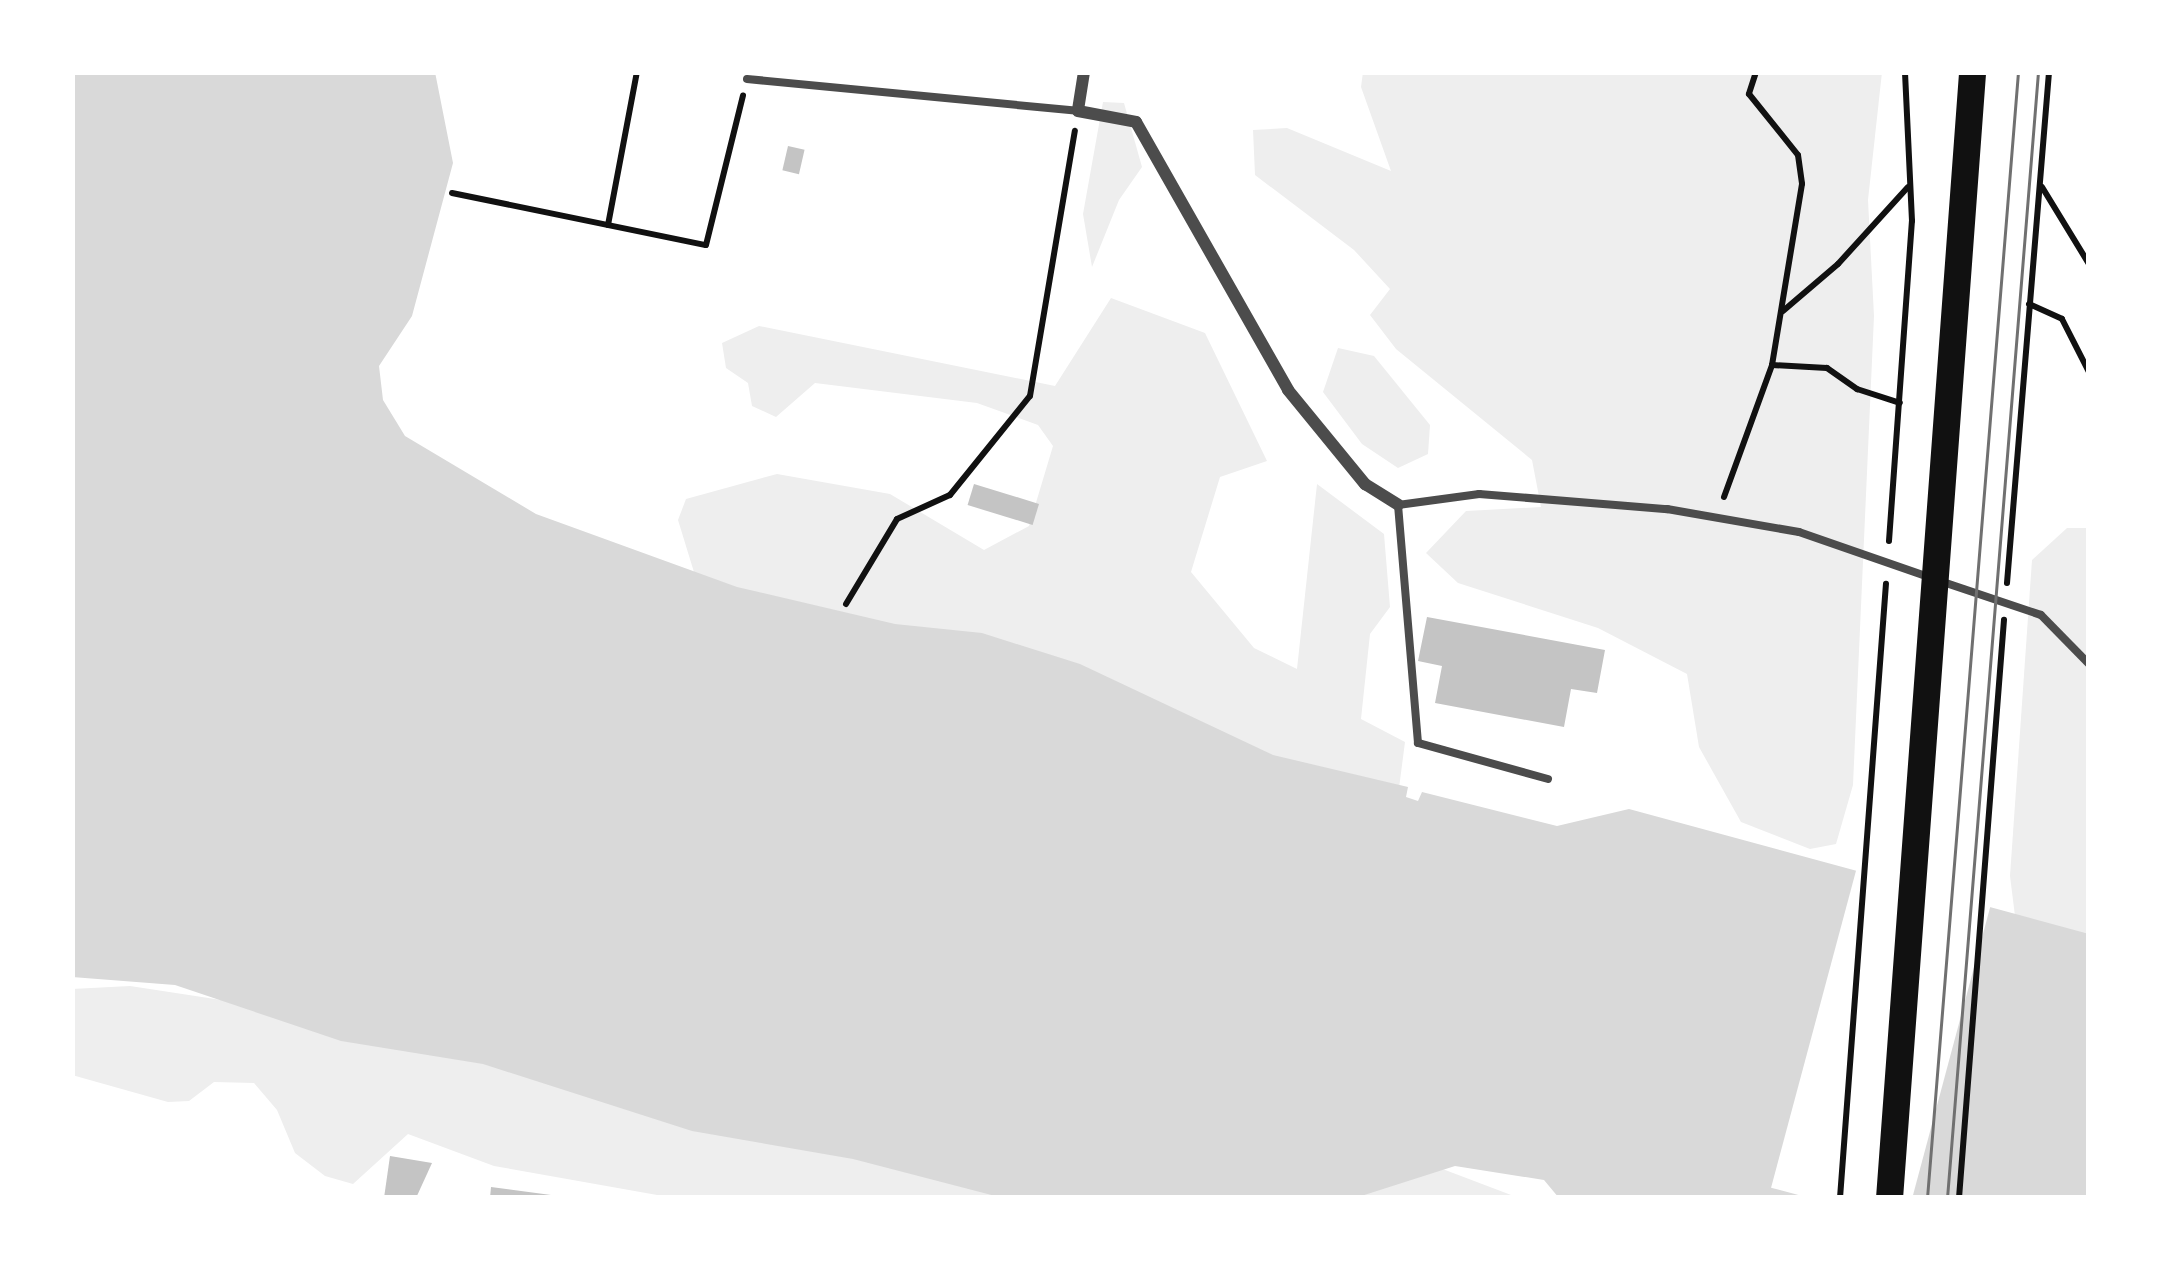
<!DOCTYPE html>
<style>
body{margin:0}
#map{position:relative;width:2161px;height:1270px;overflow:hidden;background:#fff;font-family:"Sofia Sans Condensed",sans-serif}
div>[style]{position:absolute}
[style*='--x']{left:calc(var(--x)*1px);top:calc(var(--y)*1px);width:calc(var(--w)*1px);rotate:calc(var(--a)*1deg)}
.green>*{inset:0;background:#eee}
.water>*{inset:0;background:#d9d9d9}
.pier>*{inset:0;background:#fff;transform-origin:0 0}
.building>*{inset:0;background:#c4c4c4;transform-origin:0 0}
.path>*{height:6px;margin:-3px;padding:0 3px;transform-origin:3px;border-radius:3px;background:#111}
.service>*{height:8px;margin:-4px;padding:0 4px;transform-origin:4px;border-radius:4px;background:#4c4c4c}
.minor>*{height:12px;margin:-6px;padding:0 6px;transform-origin:6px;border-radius:6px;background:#4c4c4c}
.primary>*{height:27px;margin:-13.5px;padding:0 13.5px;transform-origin:13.5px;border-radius:13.5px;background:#111}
.tram>*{height:3px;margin:-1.5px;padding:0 1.5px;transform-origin:1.5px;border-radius:1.5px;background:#707070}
span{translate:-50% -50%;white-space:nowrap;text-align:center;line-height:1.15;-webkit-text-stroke:9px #fff;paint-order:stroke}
.frame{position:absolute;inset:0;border:75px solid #fff;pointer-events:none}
</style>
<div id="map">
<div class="green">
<div style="clip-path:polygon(1363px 72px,1882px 72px,1868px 200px,1874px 316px,1853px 785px,1836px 844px,1810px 849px,1741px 822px,1699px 747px,1687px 674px,1598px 628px,1458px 583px,1426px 553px,1466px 511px,1541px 507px,1532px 460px,1396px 349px,1370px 315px,1390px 289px,1354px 250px,1255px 175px,1253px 130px,1287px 128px,1391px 171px,1361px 87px)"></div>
<div style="clip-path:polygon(1103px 102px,1124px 103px,1142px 167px,1119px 200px,1092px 267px,1083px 214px)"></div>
<div style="clip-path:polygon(1111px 298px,1205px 333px,1267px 461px,1220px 477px,1191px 572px,1254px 648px,1297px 669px,1317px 484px,1384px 534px,1390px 607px,1370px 634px,1361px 719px,1405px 742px,1395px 819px,701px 595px,678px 520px,686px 499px,777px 474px,890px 494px,984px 550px,1029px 526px,1053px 446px,1038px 425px,977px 403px,815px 383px,776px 417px,752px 406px,748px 383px,726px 368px,722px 343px,759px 326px,1055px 386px)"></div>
<div style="clip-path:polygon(1338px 348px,1374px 356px,1430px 425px,1428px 454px,1398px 468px,1362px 444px,1323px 392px)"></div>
<div style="clip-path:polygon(2067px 528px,2089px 528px,2089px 956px,2017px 932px,2010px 876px,2032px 560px)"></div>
<div style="clip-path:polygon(130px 986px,228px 1001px,1136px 1198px,674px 1198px,494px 1166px,408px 1134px,353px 1184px,325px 1176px,295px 1153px,277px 1110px,254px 1083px,214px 1082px,189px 1101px,168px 1102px,72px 1075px,72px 989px)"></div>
<div style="clip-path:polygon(1432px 1165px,1519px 1198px,1238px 1198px)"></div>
</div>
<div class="water">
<div style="clip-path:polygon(72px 72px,435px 72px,453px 163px,412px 316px,379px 366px,383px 400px,405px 436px,536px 514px,737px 587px,895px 624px,982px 633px,1080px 664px,1273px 755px,1408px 787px,1406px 797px,1418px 801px,1422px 792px,1557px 826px,1629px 809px,2089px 934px,2089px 1198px,1559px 1198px,1544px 1180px,1455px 1166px,1355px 1198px,1003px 1198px,853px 1159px,692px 1131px,483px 1064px,341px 1041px,175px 985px,72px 977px)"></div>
</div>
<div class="pier">
<div style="left:1857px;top:867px;width:139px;height:332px;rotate:15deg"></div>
</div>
<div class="building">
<div style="left:788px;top:146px;width:17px;height:25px;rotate:13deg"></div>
<div style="left:974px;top:484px;width:68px;height:22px;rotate:17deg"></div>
<div style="clip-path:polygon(1427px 617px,1605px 650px,1597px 693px,1571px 689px,1564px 727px,1435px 703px,1442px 666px,1418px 661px)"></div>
<div style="clip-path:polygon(390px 1156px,432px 1163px,416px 1198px,384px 1198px)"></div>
<div style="clip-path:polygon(491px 1187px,551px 1195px,550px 1198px,490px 1198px)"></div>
</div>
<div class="path">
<div style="--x:1756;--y:72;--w:23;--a:108"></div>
<div style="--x:1749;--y:94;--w:78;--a:51.2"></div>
<div style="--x:1798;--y:155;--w:29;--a:82"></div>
<div style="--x:1802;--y:184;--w:183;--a:99.4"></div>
<div style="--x:2042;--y:187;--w:90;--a:58.6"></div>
<div style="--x:452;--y:193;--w:259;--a:11.6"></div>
<div style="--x:706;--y:245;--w:154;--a:-76.1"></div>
<div style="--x:608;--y:225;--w:156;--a:-79.3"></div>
<div style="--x:2029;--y:304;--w:36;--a:24"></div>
<div style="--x:2062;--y:319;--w:59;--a:63"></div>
<div style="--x:1783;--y:311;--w:72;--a:-40.5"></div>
<div style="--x:1838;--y:264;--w:104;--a:-47.7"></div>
<div style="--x:1724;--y:497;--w:140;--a:-70"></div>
<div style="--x:1772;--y:365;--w:55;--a:3.1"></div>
<div style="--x:1827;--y:368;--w:37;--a:35"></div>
<div style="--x:1857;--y:389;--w:45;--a:18"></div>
<div style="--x:1889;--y:541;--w:321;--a:-85.9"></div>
<div style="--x:1912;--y:221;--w:149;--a:-92.7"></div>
<div style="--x:2007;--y:583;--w:513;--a:-85.3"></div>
<div style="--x:846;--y:604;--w:99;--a:-59"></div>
<div style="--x:897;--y:519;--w:58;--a:-24.4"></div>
<div style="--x:950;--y:495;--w:127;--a:-51.1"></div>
<div style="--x:1030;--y:396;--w:269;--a:-80.4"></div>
<div style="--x:1840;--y:1198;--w:616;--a:-85.72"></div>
<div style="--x:1959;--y:1198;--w:580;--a:-85.55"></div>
</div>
<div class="service">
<div style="--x:747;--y:79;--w:332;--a:5.5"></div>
<div style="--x:1943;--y:582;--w:103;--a:18.6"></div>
<div style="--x:2041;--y:615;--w:69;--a:45.6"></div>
<div style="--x:1548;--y:779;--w:135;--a:-164.5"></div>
<div style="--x:1418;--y:743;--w:239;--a:-94.8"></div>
<div style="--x:1398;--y:505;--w:82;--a:-7.7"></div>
<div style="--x:1479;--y:494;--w:189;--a:4.6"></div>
<div style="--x:1667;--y:509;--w:134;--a:9.9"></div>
<div style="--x:1799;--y:532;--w:138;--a:19.1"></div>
</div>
<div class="minor">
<div style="--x:1084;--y:72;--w:39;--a:99"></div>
<div style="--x:1078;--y:111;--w:59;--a:10.7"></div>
<div style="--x:1136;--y:122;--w:308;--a:60.4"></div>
<div style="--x:1288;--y:390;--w:122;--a:50.7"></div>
<div style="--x:1365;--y:484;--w:39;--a:32"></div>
</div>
<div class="primary">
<div style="--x:1889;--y:1198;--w:1129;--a:-85.78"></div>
</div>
<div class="tram">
<div style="--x:1927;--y:1198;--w:1130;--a:-85.38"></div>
<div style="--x:1947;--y:1198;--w:1130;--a:-85.38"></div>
</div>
<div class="frame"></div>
</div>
